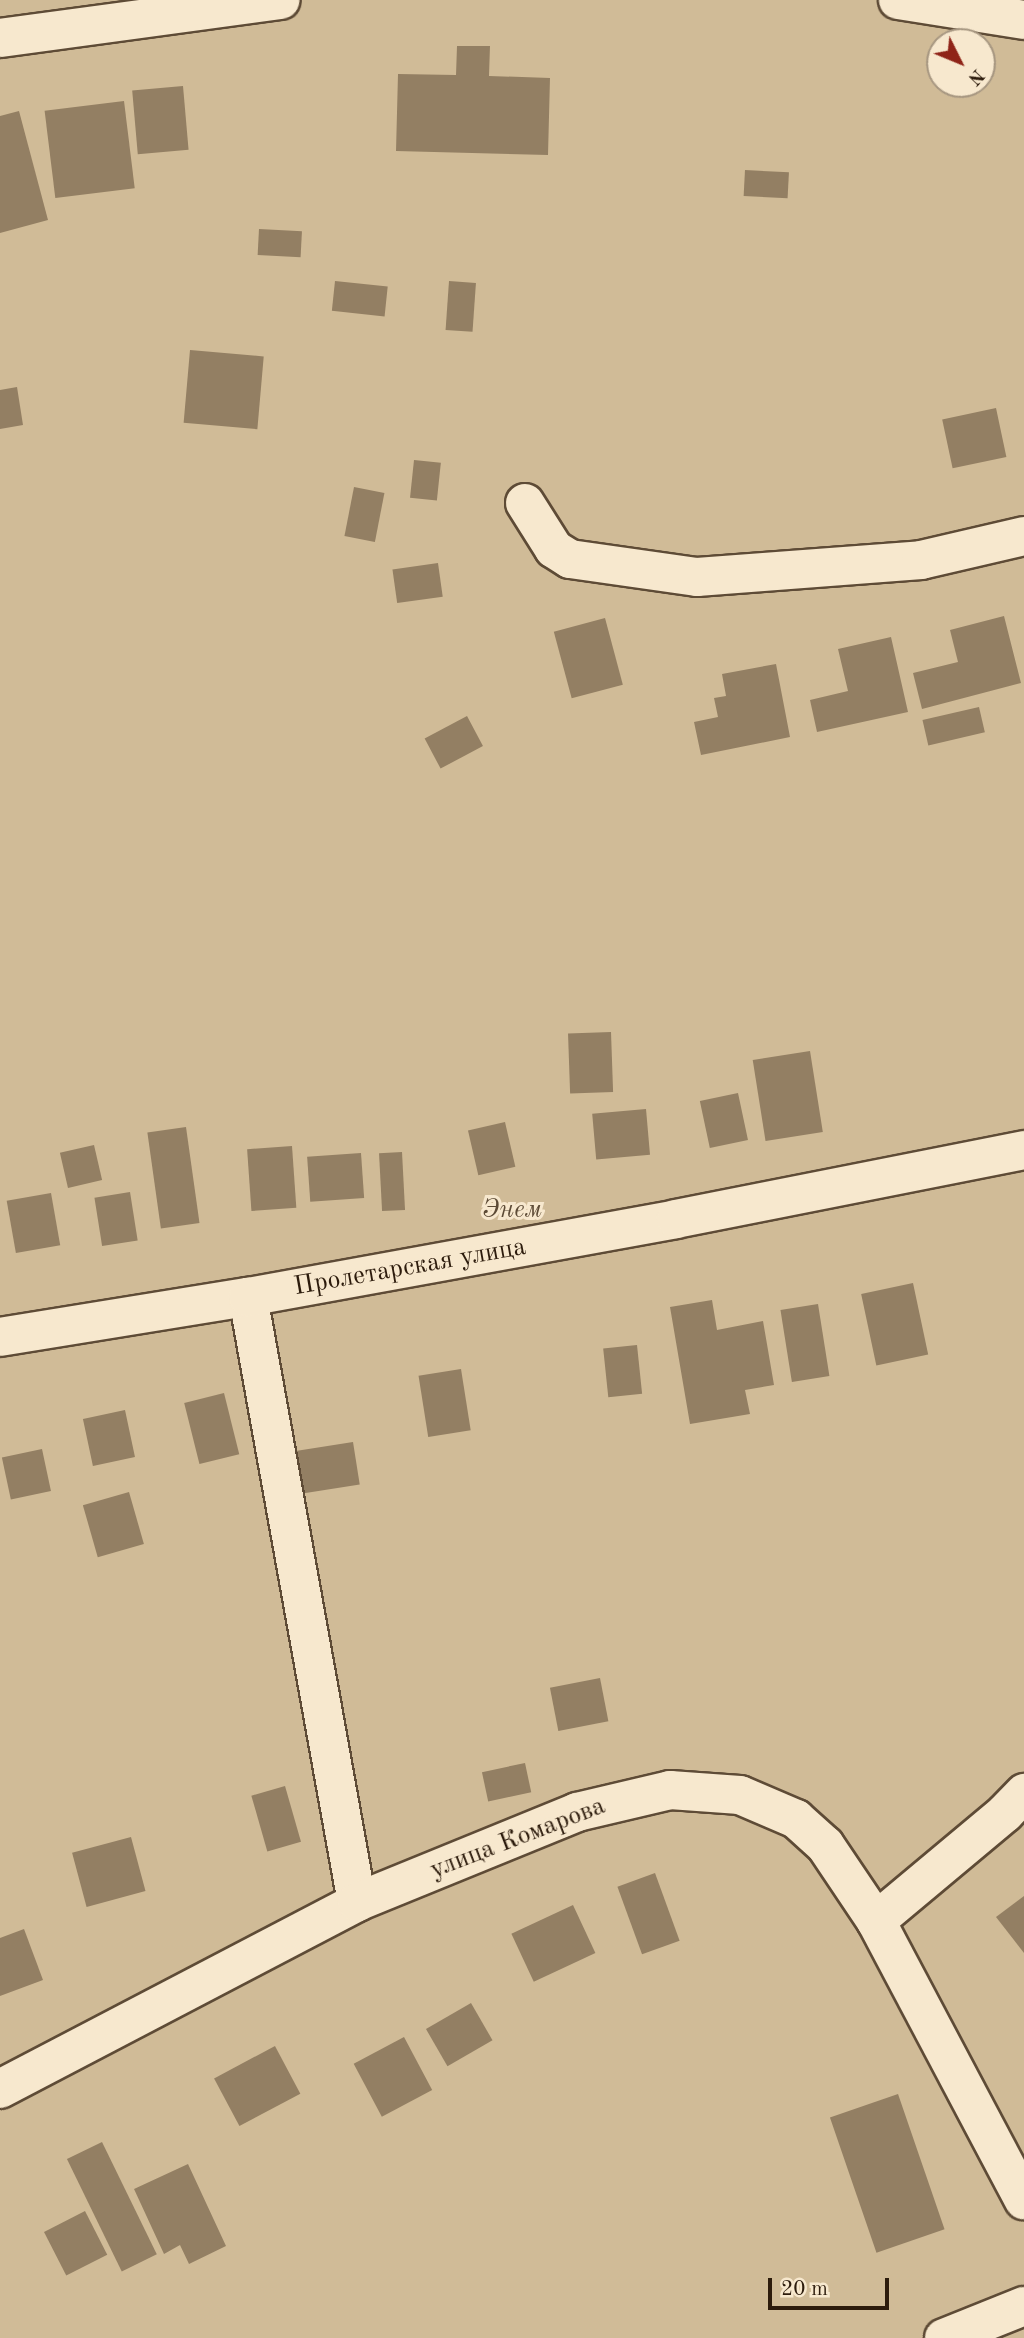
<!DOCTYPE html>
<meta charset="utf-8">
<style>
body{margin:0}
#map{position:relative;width:1024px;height:2338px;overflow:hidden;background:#f2dcb3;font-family:"Old Standard TT",serif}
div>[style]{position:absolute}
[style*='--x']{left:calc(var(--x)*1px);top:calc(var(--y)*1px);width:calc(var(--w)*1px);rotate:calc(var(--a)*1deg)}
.green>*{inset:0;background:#d0bb97}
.building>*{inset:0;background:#937f63;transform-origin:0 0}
.roads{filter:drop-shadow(2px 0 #5e4b36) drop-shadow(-2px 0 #5e4b36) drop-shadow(0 2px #5e4b36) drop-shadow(0 -2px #5e4b36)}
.minor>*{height:38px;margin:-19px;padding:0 19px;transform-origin:19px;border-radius:19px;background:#f7e8ce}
span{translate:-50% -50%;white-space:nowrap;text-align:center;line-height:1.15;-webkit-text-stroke:6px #f7e8ce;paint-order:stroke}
.park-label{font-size:26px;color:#5d4b36;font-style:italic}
.street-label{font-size:26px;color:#2c1b0c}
.north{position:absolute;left:926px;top:28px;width:70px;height:70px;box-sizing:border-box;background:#f7e8ce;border:2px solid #a69680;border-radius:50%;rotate:133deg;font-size:19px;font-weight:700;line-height:28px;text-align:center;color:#2c1b0c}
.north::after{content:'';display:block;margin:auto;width:24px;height:32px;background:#8f2418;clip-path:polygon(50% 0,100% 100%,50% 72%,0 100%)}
.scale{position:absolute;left:768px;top:2278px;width:121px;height:32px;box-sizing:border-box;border:4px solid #2c1b0c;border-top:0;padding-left:9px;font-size:21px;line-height:24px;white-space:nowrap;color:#2c1b0c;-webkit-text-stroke:5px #f7e8ce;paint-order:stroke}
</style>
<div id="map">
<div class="green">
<div style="clip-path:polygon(evenodd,0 0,1024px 0,1024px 2338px,0 2338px,0 0,940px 42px,982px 42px,982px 84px,940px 84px,940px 42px)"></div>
</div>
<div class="building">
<div style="clip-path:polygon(457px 46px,490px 46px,489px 76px,550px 78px,548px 155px,396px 151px,398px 74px,456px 75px)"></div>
<div style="left:183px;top:86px;width:64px;height:51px;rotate:85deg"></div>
<div style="left:124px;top:101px;width:88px;height:80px;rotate:83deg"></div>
<div style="clip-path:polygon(19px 111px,48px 220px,0 233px,0 116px)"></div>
<div style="left:745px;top:170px;width:44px;height:26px;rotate:3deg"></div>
<div style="left:259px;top:229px;width:43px;height:26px;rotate:3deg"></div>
<div style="left:335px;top:281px;width:53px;height:30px;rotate:6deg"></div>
<div style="left:449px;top:281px;width:27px;height:49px;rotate:4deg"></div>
<div style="left:190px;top:350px;width:74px;height:73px;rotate:5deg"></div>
<div style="clip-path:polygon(17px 387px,23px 425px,0 429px,0 390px)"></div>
<div style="left:996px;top:408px;width:50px;height:55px;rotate:78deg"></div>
<div style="left:414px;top:460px;width:27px;height:38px;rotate:6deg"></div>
<div style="left:354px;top:487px;width:31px;height:50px;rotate:11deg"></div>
<div style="left:438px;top:563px;width:34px;height:46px;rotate:82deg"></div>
<div style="clip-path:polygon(1004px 616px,1021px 683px,922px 709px,913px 673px,958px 662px,950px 630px)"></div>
<div style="left:605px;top:618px;width:69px;height:53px;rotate:75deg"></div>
<div style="clip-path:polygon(891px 637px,908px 712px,817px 732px,810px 700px,848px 691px,838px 649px)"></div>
<div style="clip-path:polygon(776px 664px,790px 737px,701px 755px,694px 722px,718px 717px,714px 698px,726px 696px,722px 674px)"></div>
<div style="left:979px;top:707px;width:26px;height:58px;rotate:77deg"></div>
<div style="left:467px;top:716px;width:34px;height:48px;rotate:62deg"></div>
<div style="left:611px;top:1032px;width:60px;height:43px;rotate:88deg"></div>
<div style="left:810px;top:1051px;width:82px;height:58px;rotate:81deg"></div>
<div style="left:738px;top:1093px;width:48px;height:39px;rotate:78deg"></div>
<div style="left:646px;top:1109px;width:46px;height:54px;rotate:85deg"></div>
<div style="left:505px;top:1122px;width:46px;height:38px;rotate:77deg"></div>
<div style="left:186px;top:1127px;width:97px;height:39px;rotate:82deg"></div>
<div style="left:94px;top:1145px;width:36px;height:35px;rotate:77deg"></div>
<div style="left:292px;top:1146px;width:62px;height:45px;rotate:86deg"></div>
<div style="left:402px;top:1152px;width:58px;height:23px;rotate:87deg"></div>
<div style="left:361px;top:1153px;width:45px;height:54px;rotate:86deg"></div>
<div style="left:130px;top:1192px;width:49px;height:36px;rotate:81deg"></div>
<div style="left:51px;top:1193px;width:53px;height:45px;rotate:80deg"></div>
<div style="left:913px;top:1283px;width:73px;height:53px;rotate:78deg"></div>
<div style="clip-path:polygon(712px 1300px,717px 1330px,763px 1321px,774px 1385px,745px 1390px,750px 1414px,690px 1424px,670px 1307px)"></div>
<div style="left:818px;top:1304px;width:73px;height:38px;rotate:81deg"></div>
<div style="left:637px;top:1345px;width:49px;height:34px;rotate:84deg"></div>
<div style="left:461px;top:1369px;width:62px;height:43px;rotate:81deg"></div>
<div style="left:224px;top:1393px;width:63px;height:41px;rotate:76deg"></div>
<div style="left:125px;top:1410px;width:48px;height:43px;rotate:78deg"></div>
<div style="left:353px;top:1442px;width:43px;height:58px;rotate:81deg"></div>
<div style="left:42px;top:1449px;width:43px;height:41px;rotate:78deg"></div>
<div style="left:129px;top:1492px;width:54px;height:48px;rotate:74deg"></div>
<div style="left:600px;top:1678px;width:44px;height:51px;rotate:79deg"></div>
<div style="left:525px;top:1763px;width:30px;height:44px;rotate:78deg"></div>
<div style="left:285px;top:1786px;width:58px;height:35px;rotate:74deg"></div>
<div style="left:131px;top:1837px;width:56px;height:61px;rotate:75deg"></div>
<div style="left:655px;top:1873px;width:72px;height:40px;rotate:70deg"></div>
<div style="clip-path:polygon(1024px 1896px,1024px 1953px,996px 1917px)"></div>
<div style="left:573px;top:1905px;width:53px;height:68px;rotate:65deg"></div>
<div style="clip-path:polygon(24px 1929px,43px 1980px,0 1996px,0 1938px)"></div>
<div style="left:471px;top:2003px;width:43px;height:52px;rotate:60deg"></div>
<div style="left:404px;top:2037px;width:60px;height:57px;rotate:62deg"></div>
<div style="left:275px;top:2046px;width:54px;height:69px;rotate:62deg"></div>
<div style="left:898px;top:2094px;width:143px;height:72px;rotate:71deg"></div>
<div style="left:102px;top:2142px;width:125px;height:39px;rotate:64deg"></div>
<div style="clip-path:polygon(188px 2164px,226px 2246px,189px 2264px,180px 2245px,164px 2254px,134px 2189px)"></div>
<div style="left:85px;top:2211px;width:49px;height:46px;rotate:63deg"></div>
</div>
<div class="roads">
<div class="minor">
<div style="--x:898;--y:0;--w:128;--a:9"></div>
<div style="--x:0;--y:38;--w:283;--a:-7.7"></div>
<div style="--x:525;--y:503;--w:54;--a:57.8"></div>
<div style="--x:554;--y:549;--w:19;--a:32"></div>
<div style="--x:570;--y:559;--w:128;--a:8.1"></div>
<div style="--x:697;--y:577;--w:225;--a:-4.3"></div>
<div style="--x:921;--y:560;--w:106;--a:-13.1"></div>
<div style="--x:248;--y:1297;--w:615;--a:79.79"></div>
<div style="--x:0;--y:1337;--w:251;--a:-9.2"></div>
<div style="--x:248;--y:1297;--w:435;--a:-10.3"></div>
<div style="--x:676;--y:1219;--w:355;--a:-11.2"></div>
<div style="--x:876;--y:1921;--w:316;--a:62.1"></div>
<div style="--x:0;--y:2089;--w:403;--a:-27.6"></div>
<div style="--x:357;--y:1902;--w:238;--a:-22.2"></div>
<div style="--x:577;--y:1812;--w:96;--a:-13.3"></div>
<div style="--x:670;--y:1790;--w:70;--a:4.1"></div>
<div style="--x:740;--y:1795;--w:61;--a:23.2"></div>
<div style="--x:796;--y:1819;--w:39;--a:42"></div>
<div style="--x:825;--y:1845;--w:92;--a:56.1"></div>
<div style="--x:876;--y:1921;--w:168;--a:-39.9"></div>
<div style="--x:1005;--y:1813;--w:28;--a:-46"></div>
<div style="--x:944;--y:2338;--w:86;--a:-21.8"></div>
</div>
</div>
<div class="park-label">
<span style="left:512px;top:1211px">Энем</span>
</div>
<div class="street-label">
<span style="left:410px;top:1268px;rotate:-10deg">Пролетарская улица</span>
<span style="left:518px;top:1839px;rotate:-21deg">улица Комарова</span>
</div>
<div class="north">N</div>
<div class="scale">20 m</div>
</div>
